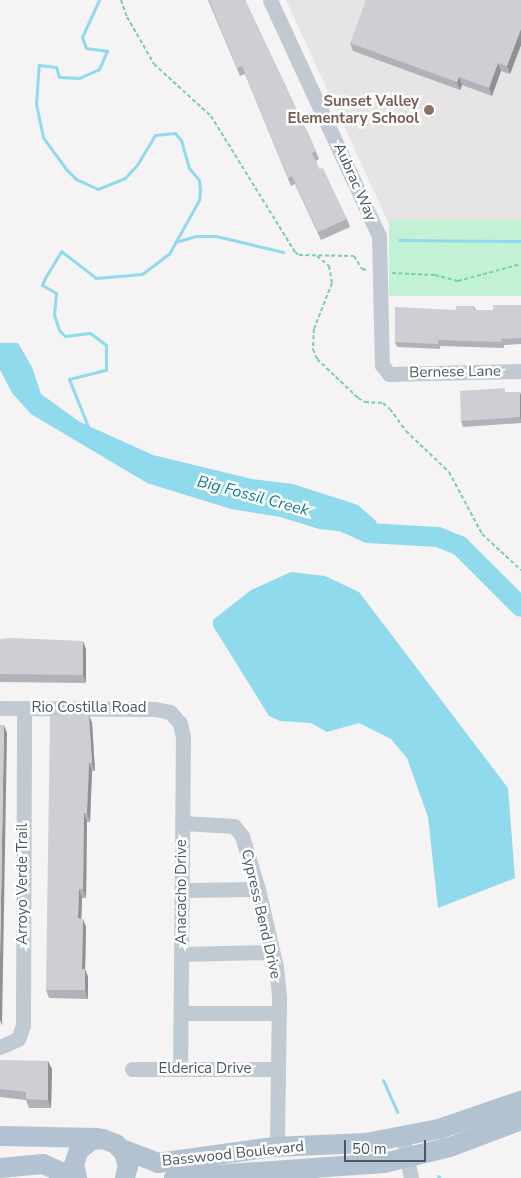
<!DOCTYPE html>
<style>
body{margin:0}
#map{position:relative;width:521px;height:1178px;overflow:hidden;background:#f5f3f3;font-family:"Nunito Sans",sans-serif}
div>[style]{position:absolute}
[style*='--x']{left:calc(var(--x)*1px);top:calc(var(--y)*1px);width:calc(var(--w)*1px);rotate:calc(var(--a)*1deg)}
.education>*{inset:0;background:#e6e4e5}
.green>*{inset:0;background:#c3f1d5;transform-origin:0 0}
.water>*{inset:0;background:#90daee}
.stream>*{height:3px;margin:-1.5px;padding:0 1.5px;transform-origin:1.5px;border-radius:1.5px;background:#90daee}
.river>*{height:20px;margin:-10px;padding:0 10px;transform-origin:10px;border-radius:10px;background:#90daee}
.path>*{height:2px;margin-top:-1px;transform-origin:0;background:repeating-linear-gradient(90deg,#7ad0a6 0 4px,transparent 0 6.5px)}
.minor>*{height:15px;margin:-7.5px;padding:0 7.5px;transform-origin:7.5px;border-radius:7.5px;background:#c1cad2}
.major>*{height:20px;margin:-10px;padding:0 10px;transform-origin:10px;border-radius:10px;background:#b3c2d1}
.wall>*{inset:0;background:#b0b2b7}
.shaded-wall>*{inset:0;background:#909195}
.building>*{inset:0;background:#cdcfd5}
.dots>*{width:14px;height:14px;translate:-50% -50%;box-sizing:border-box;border:2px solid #fff;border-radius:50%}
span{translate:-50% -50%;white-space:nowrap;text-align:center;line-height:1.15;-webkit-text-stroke:5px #fff;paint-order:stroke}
.education-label{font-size:15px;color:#785e54;font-weight:700}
.right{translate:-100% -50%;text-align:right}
.street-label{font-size:15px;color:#4a5661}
.water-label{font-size:16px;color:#0c7c9b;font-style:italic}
.scale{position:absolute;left:344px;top:1140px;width:82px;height:22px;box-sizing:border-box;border:2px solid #4a5661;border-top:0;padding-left:6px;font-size:15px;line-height:18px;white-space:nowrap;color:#4a5661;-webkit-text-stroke:4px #fff;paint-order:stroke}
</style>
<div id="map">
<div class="education">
<div style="clip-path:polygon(286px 0,521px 0,521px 220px,389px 224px)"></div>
</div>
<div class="green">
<div style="left:521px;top:220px;width:76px;height:132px;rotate:90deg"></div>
</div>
<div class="water">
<div style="clip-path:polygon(0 343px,18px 343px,32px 367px,41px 394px,80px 422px,153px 455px,252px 479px,293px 484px,358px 505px,377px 522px,373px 528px,348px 532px,319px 529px,280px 517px,231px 509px,147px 483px,31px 414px,12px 393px,0 370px)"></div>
<div style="clip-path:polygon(291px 572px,325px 576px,359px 592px,508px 788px,515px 878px,438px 908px,428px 817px,407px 758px,391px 739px,359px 723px,327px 732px,311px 723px,280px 721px,269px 716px,213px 626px,213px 620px,251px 590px)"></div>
<div style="clip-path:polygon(494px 574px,521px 601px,521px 615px,494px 587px,488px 575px)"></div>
</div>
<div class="stream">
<div style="--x:399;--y:240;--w:122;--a:0.5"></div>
<div style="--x:175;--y:242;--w:22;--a:-16"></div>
<div style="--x:196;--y:236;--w:20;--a:0"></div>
<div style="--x:216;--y:236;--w:69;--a:13.4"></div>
<div style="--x:89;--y:429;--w:54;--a:-111.8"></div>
<div style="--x:69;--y:379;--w:38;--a:-14"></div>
<div style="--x:106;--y:370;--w:25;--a:-90"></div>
<div style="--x:106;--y:345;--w:20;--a:-143"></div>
<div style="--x:90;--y:333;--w:25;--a:173"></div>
<div style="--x:65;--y:336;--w:8;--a:-135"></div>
<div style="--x:59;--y:330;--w:16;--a:-108"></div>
<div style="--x:54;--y:315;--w:22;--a:-85"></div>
<div style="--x:56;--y:293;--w:16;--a:-150"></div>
<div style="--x:42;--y:285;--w:8;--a:-67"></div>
<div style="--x:45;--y:278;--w:31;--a:-59"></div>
<div style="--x:61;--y:251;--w:44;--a:37.6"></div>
<div style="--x:96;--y:278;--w:46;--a:-5"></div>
<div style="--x:142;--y:274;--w:34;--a:-37"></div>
<div style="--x:169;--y:254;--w:62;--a:-60.9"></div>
<div style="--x:199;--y:200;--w:10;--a:-84"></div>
<div style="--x:200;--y:190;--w:10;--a:-96"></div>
<div style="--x:199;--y:180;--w:16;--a:-130"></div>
<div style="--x:189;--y:168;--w:29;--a:-106"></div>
<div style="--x:181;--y:140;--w:9;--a:-131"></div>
<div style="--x:175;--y:133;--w:20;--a:174"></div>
<div style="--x:155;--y:135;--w:35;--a:121"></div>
<div style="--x:137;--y:165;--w:18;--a:133"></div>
<div style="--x:125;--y:178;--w:29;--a:158"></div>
<div style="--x:98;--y:189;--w:24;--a:-156"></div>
<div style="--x:76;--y:179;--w:14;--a:-135"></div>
<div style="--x:66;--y:169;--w:39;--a:-126"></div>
<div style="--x:43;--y:137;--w:34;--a:-102"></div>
<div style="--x:36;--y:104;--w:39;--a:-86"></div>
<div style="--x:39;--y:65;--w:17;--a:7"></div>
<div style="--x:56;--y:67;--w:10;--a:73"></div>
<div style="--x:59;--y:77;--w:20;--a:3"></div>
<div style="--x:79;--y:78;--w:22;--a:-24"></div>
<div style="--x:99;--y:69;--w:20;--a:-66"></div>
<div style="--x:107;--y:51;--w:21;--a:-172"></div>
<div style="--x:86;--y:48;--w:12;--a:-110"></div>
<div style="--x:82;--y:37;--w:41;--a:-65.3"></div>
<div style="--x:383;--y:1080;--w:35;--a:66"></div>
<div style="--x:438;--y:1176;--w:3;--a:45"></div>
</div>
<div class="river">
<div style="--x:337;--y:519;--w:34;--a:24"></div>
<div style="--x:368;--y:533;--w:70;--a:3.3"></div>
<div style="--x:438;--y:537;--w:24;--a:22"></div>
<div style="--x:460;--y:546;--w:86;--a:45"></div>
</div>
<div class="path">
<div style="--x:121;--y:0;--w:18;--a:71"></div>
<div style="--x:127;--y:17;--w:54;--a:60.1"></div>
<div style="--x:154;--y:64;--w:77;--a:42.4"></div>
<div style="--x:211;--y:116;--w:160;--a:58.3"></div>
<div style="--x:295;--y:252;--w:5;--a:37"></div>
<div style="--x:299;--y:255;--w:55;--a:1"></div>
<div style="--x:354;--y:256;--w:15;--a:58"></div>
<div style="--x:362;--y:269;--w:6;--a:9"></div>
<div style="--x:317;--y:256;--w:16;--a:40"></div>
<div style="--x:329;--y:266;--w:17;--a:80"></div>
<div style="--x:332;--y:283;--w:49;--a:111.4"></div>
<div style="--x:314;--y:329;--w:20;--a:93"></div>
<div style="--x:313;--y:349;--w:11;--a:68"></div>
<div style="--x:317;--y:359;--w:57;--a:43.6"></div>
<div style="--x:358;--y:398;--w:8;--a:30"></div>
<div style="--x:365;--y:402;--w:18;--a:3"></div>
<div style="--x:383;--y:403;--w:9;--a:41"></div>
<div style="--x:390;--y:409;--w:27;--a:54"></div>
<div style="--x:406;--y:431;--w:59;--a:43.6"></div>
<div style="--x:449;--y:472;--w:70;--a:62"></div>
<div style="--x:482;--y:534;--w:53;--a:42.7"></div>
<div style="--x:392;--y:273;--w:43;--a:2.7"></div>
<div style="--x:435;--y:275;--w:24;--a:15"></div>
<div style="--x:458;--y:281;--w:65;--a:-15.1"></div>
</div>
<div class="minor">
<div style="--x:270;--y:0;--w:260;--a:65.2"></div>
<div style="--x:379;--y:236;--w:129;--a:88.7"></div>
<div style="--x:382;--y:365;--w:11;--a:52"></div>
<div style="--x:389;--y:374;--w:132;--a:-1.3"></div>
<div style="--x:0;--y:708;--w:155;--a:0.4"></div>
<div style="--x:155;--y:709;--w:15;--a:11"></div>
<div style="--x:170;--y:712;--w:15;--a:48"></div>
<div style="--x:180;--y:723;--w:14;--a:78"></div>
<div style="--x:183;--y:737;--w:332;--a:90.5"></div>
<div style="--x:183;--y:823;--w:51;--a:3.4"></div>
<div style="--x:234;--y:826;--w:13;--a:51"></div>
<div style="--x:242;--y:836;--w:55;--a:73.2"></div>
<div style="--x:258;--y:889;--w:80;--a:77"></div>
<div style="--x:276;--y:967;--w:31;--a:84"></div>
<div style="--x:279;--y:998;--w:149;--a:90.8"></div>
<div style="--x:182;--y:890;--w:76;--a:-0.8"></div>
<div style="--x:182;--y:954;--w:89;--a:-1.3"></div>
<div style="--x:181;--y:1013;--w:98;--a:0"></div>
<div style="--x:0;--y:1047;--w:20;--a:-24"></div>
<div style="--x:18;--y:1039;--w:15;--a:-70"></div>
<div style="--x:23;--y:1025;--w:317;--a:-89.8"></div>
<div style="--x:132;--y:1069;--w:146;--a:0"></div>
<div style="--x:403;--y:1138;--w:41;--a:78.7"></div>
</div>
<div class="major">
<div style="--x:0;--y:1136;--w:98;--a:1.2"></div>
<div style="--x:122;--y:1149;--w:39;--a:21"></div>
<div style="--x:158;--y:1163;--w:116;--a:-7.9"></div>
<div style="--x:273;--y:1147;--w:93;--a:-2.5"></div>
<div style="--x:366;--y:1143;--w:74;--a:-10.9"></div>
<div style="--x:439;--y:1129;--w:87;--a:-18.9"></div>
<div style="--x:0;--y:1168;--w:43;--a:-5.3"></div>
<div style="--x:43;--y:1164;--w:34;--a:24"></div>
<div style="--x:77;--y:1178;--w:13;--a:-103"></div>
<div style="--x:74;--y:1165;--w:16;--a:-72"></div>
<div style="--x:79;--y:1150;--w:16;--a:-38"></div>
<div style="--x:92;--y:1140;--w:11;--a:-5"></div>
<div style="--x:103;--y:1139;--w:14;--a:21"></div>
<div style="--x:116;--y:1144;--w:12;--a:48"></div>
<div style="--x:124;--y:1153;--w:14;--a:73"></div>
<div style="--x:128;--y:1166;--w:12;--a:104"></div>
<div style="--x:174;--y:1178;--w:211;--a:-4.1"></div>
<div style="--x:384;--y:1163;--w:68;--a:-13.6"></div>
<div style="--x:450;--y:1147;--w:76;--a:-20.8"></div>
</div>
<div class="wall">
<div style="clip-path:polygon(208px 0,245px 0,311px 140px,319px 159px,316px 161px,319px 169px,347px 219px,350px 227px,321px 240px,295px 184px,291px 186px,245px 74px,240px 76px)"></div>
<div style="clip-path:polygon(521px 0,521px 45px,510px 74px,501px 71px,492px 96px,462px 85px,460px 90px,353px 51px,350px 43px)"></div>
<div style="clip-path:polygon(521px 305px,521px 344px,504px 345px,504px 348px,440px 346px,440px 349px,397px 347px,395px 342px,456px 310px,474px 306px,476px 310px,493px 310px)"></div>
<div style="clip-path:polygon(507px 392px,520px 392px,521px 396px,521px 423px,463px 427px,461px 421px)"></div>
<div style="clip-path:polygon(0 639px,86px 649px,86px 683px,0 682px)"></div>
<div style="clip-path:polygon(89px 715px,92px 723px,95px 771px,92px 771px,90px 822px,87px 822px,86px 898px,82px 898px,81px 918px,86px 927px,85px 969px,88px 977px,88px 999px,49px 998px,46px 990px)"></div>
<div style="clip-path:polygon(0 1060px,52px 1069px,51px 1108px,29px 1108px,26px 1100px,0 1097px)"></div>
</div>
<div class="shaded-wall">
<div style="clip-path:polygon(521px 29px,521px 45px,510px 74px,507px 66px)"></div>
<div style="clip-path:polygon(498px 63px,501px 71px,492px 96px,489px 88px)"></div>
<div style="clip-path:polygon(459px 77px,462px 85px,460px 90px,457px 82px)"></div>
<div style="clip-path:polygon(520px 392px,521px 396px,521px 420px,520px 417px)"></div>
<div style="clip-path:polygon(83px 641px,86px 649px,86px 683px,83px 675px)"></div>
<div style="clip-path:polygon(89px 715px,92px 723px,95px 771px,92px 763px)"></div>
<div style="clip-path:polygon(4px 725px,7px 733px,2px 1026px,0 1020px,0 957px)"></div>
<div style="clip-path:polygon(89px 763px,92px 771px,90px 822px,87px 813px)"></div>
<div style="clip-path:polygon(84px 813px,87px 822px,86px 898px,83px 889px)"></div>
<div style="clip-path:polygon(79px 889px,82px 898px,81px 927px,78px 918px)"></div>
<div style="clip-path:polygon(83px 919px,86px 927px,85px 977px,82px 969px)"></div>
<div style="clip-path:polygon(85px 969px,88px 977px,88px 999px,85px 990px)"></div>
<div style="clip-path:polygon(48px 1061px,52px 1069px,51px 1108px,48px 1100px)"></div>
</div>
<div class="building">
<div style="clip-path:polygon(209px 0,245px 0,311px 140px,316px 151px,312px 153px,319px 169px,323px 168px,347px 219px,318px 232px,292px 176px,288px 178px,242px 66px,237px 68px)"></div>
<div style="clip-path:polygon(366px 0,521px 0,521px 29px,507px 66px,498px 63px,489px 88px,459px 77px,457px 82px,350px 43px)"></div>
<div style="clip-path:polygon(493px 305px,521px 305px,521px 338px,501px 339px,502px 342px,438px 340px,438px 344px,395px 342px,395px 307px,456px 310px,456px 306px,474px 306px,474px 310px,493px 310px)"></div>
<div style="clip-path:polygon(505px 388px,505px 392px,520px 392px,520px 417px,461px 421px,460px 391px)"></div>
<div style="clip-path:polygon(11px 638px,83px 641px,83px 675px,0 674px,0 639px)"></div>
<div style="clip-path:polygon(89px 715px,92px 763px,89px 763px,87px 813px,84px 813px,83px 889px,79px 889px,78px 918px,83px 919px,82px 969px,85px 969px,85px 990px,46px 990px,50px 716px)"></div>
<div style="clip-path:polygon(0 725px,4px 725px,0 957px)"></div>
<div style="clip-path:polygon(0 1060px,48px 1061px,48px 1100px,26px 1099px,26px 1092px,0 1089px)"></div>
</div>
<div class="dots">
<div style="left:429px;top:110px;background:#8d6e63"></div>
</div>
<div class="education-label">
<span class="right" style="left:419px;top:110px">Sunset Valley<br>Elementary School</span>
</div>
<div class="street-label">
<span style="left:355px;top:182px;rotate:66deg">Aubrac Way</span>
<span style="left:455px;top:372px;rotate:-1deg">Bernese Lane</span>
<span style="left:89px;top:708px">Rio Costilla Road</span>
<span style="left:23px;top:884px;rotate:-90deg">Arroyo Verde Trail</span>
<span style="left:182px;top:892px;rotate:-90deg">Anacacho Drive</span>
<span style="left:261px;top:914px;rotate:77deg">Cypress Bend Drive</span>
<span style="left:205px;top:1069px">Elderica Drive</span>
<span style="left:233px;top:1154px;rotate:-6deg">Basswood Boulevard</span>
</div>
<div class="water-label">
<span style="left:253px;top:496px;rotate:15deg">Big Fossil Creek</span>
</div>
<div class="scale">50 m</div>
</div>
